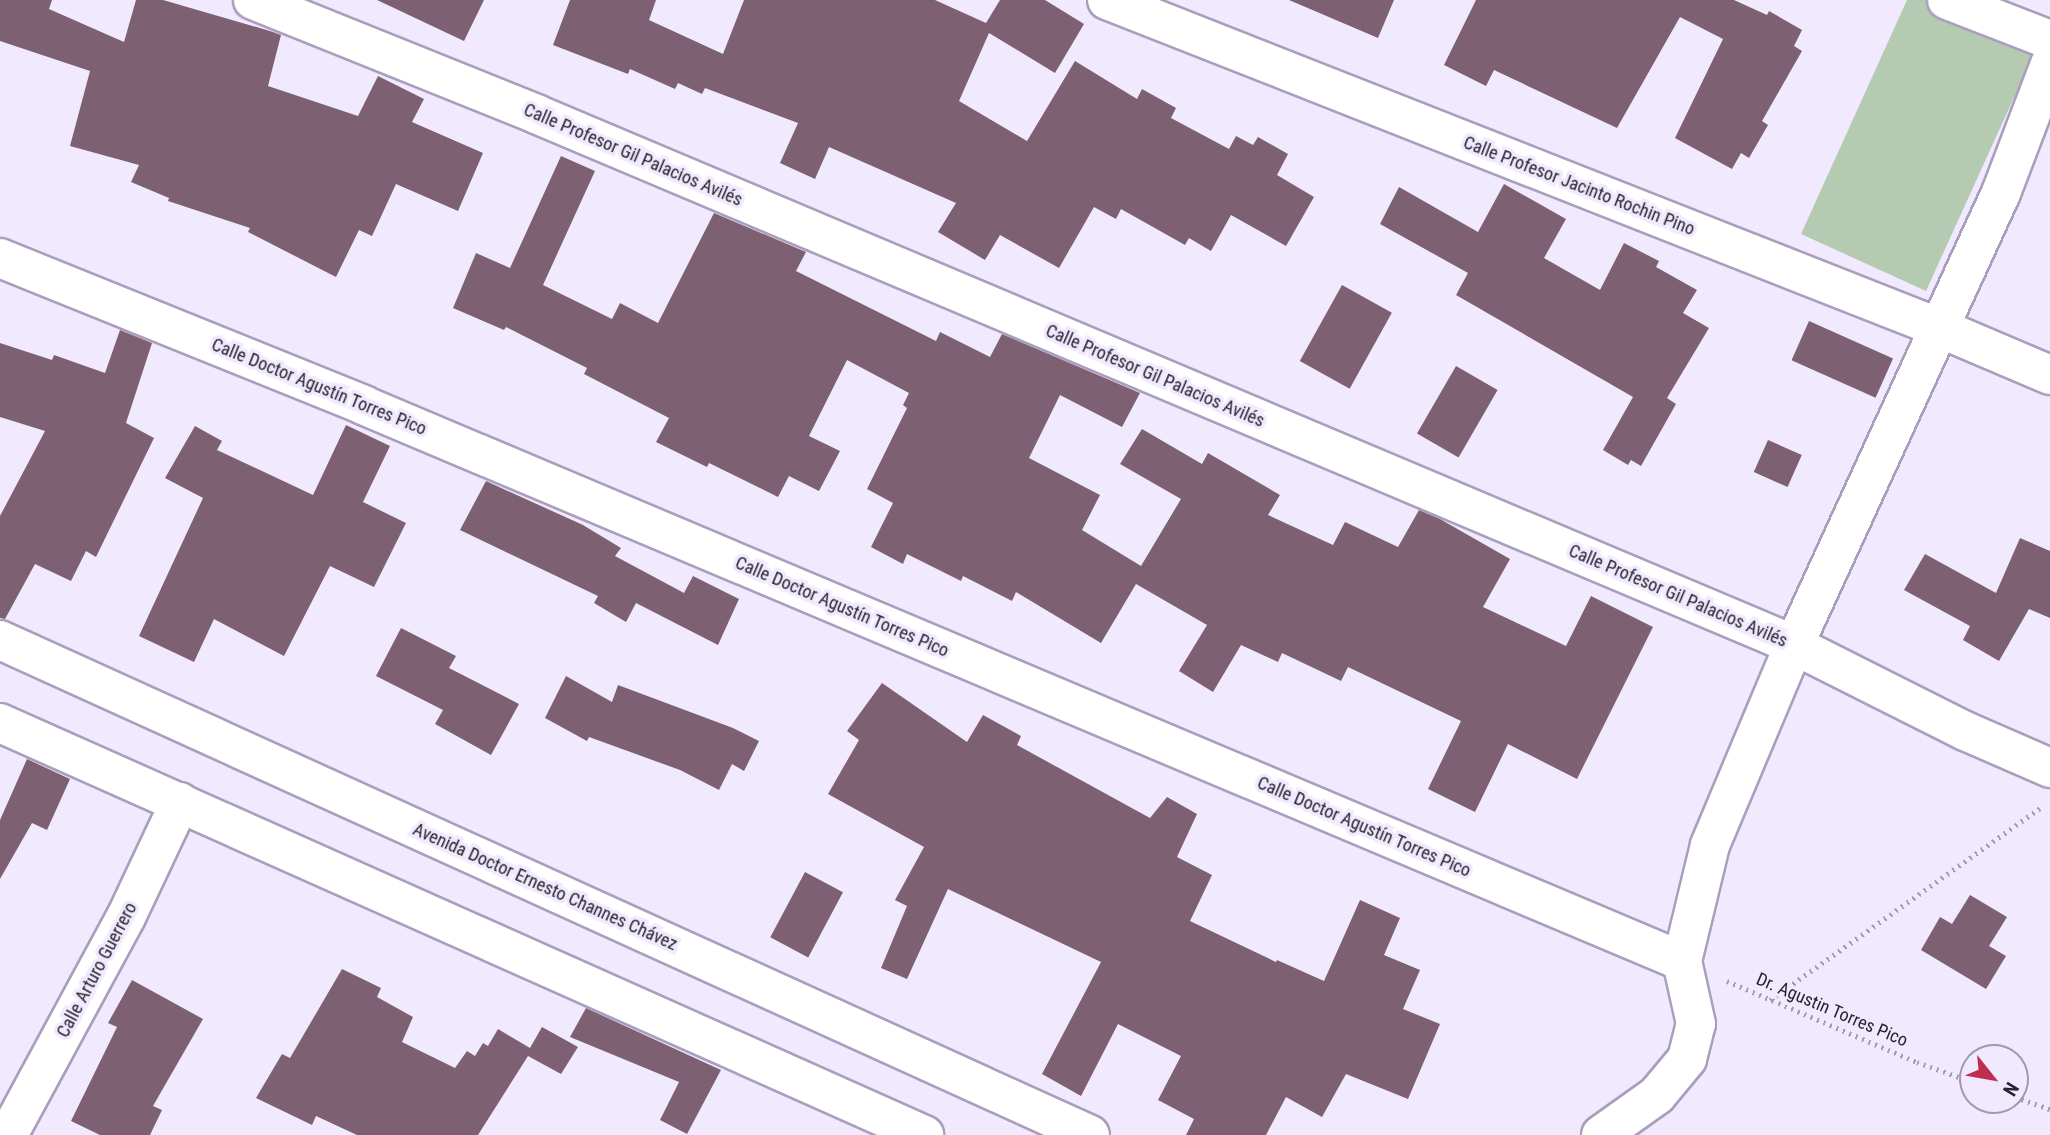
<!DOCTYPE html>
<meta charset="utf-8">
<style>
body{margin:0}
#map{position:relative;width:2050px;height:1135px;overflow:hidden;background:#f1eafe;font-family:"Roboto Condensed",sans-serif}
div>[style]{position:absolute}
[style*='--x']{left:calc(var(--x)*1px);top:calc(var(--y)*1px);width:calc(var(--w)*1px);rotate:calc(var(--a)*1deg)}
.green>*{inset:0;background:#b4cbb1}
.building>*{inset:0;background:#7d6172;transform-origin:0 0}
.path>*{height:4.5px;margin-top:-2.25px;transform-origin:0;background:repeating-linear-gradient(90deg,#a49eaf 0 2px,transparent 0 7px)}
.roads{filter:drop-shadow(2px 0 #aa9ebd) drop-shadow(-2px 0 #aa9ebd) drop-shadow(0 2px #aa9ebd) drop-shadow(0 -2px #aa9ebd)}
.minor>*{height:38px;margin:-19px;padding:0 19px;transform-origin:19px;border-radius:19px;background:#fff}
span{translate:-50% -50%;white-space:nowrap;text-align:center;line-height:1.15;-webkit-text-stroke:7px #f1eafe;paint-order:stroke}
.street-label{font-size:18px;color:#28232f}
.north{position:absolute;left:1959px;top:1044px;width:70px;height:70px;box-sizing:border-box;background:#f1eafe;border:2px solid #a19aab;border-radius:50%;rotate:121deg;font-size:19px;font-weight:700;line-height:28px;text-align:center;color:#28232f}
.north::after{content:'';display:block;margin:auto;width:24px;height:32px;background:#bf2e4f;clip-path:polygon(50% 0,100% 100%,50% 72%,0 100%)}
</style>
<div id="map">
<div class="green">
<div style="clip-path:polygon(1907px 0,1932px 0,2037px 47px,1926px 291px,1801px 234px)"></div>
</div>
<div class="building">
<div style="clip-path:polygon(0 0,52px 0,49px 9px,124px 42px,136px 0,163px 0,270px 31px,281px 35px,268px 86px,358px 116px,378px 76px,424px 99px,412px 122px,483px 153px,458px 211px,396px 184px,372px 236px,359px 230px,336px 277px,248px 232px,250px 228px,168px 201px,169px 198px,131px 182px,139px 165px,70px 146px,90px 71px,0 41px)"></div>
<div style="clip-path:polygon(377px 0,484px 0,464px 41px)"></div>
<div style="clip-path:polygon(570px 0,656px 0,649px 20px,723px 54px,744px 0,935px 0,986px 23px,1000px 0,1045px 0,1084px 24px,1055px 73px,989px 33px,959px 101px,1027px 141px,1075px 61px,1137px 99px,1142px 89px,1176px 108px,1171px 118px,1229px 149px,1236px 136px,1253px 145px,1258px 137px,1288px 154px,1277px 175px,1314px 197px,1286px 246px,1231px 215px,1211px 251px,1189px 238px,1185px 245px,1121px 209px,1116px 219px,1094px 207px,1059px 268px,1000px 235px,985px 260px,938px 232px,956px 203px,829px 147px,815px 179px,780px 163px,798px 123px,705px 88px,702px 94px,678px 83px,675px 89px,630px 69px,628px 74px,553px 45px)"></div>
<div style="clip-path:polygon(1289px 0,1394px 0,1378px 38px)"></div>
<div style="clip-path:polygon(1476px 0,1734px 0,1767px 15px,1769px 11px,1802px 30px,1794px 46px,1802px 51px,1762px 121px,1768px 125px,1749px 158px,1741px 153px,1732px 169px,1675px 138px,1723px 39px,1680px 17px,1617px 128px,1494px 70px,1486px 86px,1444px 65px)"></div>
<div style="clip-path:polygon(561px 156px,595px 171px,543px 285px,612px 319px,620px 303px,658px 323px,714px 213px,806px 252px,796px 271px,936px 341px,940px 332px,990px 357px,1002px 334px,1140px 393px,1122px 427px,1060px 395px,1029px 458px,1100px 495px,1082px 530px,1141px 566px,1181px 499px,1120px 464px,1142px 429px,1202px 464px,1208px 453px,1280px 495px,1268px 515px,1333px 545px,1345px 522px,1398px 547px,1419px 510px,1440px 519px,1510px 559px,1483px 607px,1566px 646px,1591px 596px,1653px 627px,1577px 779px,1508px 744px,1475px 812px,1428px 789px,1461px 721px,1348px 667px,1341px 681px,1282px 653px,1278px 662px,1241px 645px,1213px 692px,1179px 671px,1207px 625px,1136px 584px,1101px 643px,1016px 592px,1012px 601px,963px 576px,961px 581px,907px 554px,903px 564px,871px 547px,893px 503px,867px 489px,907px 408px,903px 405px,909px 393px,847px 360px,809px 436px,840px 451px,819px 491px,789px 476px,778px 497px,709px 463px,707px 467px,656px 442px,669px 418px,584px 374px,587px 368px,506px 327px,504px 330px,453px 308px,476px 253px,510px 268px)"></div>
<div style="clip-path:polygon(1504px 184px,1566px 219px,1544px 258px,1600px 290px,1624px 243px,1659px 261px,1656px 267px,1697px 290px,1683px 313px,1709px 328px,1667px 398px,1676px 404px,1641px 466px,1631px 460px,1628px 465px,1603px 450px,1633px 397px,1456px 295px,1468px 273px,1380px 224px,1399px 187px,1478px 232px)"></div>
<div style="left:1342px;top:285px;width:57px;height:87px;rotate:29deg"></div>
<div style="left:1809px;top:321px;width:92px;height:43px;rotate:24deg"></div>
<div style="clip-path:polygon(120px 330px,152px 343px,126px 423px,154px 438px,96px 557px,86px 551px,71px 581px,35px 564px,5px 619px,0 618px,0 516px,45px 431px,0 417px,0 343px,52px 360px,54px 355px,105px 373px)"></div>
<div style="left:1456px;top:366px;width:48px;height:78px;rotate:30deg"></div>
<div style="clip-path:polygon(346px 425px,390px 446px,363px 502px,406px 523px,374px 587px,330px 566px,284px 656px,214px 619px,194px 662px,139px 636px,203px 498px,165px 478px,195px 426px,222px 441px,217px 450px,313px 495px)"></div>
<div style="left:1768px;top:440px;width:37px;height:35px;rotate:24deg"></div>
<div style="clip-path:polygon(486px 481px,583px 525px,621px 548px,615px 556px,684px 593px,693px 576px,739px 599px,718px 645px,636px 603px,626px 622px,594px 603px,598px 596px,460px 530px)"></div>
<div style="clip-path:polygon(2020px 538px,2050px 551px,2050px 618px,2029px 609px,1999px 661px,1963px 640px,1970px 626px,1904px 590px,1925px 554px,1996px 593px)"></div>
<div style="clip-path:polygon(401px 628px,456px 656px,449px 668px,519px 704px,491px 755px,435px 724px,443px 710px,376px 676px)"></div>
<div style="clip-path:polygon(566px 676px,612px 702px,618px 685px,733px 728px,759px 741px,744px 771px,732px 764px,719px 790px,680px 770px,589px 737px,587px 741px,545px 718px)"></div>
<div style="clip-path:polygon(882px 683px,967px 742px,983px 715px,1021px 736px,1017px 745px,1150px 818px,1167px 797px,1197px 814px,1177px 857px,1212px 875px,1190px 921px,1276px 962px,1277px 960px,1324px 981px,1360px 900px,1400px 918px,1384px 955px,1420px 970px,1403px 1009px,1440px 1024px,1408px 1099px,1346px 1074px,1322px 1117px,1286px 1097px,1266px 1135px,1186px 1135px,1194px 1119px,1158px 1100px,1181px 1056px,1118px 1024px,1081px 1096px,1042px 1074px,1101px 962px,948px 889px,907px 979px,881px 968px,907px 906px,895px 900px,924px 847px,828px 794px,859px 740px,847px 731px)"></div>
<div style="clip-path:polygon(27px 759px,70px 779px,47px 830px,32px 823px,0 879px,0 820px)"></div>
<div style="left:805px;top:872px;width:43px;height:74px;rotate:28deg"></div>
<div style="clip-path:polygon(1970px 895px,2007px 917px,1989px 946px,2006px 956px,1986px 989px,1921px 950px,1940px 917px,1952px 924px)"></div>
<div style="clip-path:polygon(342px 969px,381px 988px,377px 997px,413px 1017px,402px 1042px,455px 1068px,467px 1051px,475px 1056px,483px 1043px,488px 1046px,498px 1029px,530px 1048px,542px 1027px,578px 1047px,561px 1074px,528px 1056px,478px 1135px,357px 1135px,316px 1116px,312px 1125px,256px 1098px,282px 1054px,290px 1058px)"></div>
<div style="clip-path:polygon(132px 980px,203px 1019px,153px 1106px,162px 1110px,150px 1135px,100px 1135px,71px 1121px,117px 1027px,108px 1023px)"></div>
<div style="clip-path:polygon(586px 1008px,721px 1070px,687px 1134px,660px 1120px,679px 1082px,570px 1037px)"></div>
</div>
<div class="path">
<div style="--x:1727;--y:981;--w:207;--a:23.1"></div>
<div style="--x:1917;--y:1062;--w:59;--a:19.7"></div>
<div style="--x:1770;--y:1000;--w:331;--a:-35.4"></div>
<div style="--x:2015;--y:1097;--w:37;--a:19"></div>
</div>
<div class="roads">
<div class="minor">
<div style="--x:253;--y:0;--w:305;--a:21.9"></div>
<div style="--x:536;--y:114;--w:1365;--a:22.88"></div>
<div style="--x:1794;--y:645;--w:191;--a:26.7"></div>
<div style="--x:1965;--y:731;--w:93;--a:23.5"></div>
<div style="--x:1107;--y:0;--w:892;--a:21.5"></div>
<div style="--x:1937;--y:327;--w:123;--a:23"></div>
<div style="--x:1947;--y:0;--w:110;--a:21.2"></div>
<div style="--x:0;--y:258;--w:392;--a:22"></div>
<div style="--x:363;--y:405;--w:1431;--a:22.86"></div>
<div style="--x:0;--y:640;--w:1197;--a:24.42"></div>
<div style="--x:0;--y:723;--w:1012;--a:24.03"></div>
<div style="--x:8;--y:1135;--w:248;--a:-61.6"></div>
<div style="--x:126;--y:917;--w:127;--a:-64.8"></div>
<div style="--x:1601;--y:1135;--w:69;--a:-35.5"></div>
<div style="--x:1657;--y:1095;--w:47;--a:-50.2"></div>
<div style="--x:1687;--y:1059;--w:36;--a:-76"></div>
<div style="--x:1696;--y:1024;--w:65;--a:-102.5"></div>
<div style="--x:1682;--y:961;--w:119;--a:-76.4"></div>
<div style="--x:1710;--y:845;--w:217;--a:-67.2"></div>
<div style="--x:1794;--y:645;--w:497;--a:-65.4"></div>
<div style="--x:2001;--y:193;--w:138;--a:-69.2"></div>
</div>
</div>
<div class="street-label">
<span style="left:633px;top:155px;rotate:23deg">Calle Profesor Gil Palacios Avilés</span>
<span style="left:1579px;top:186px;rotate:21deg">Calle Profesor Jacinto Rochin Pino</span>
<span style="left:1155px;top:376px;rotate:23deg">Calle Profesor Gil Palacios Avilés</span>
<span style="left:319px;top:387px;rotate:22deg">Calle Doctor Agustín Torres Pico</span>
<span style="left:1678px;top:596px;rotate:23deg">Calle Profesor Gil Palacios Avilés</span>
<span style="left:842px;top:607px;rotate:23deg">Calle Doctor Agustín Torres Pico</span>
<span style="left:1364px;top:827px;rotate:23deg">Calle Doctor Agustín Torres Pico</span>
<span style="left:545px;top:887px;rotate:24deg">Avenida Doctor Ernesto Channes Chávez</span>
<span style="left:97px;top:970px;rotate:-62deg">Calle Arturo Guerrero</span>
<span style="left:1832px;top:1010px;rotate:23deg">Dr. Agustin Torres Pico</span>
</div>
<div class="north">N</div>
</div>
